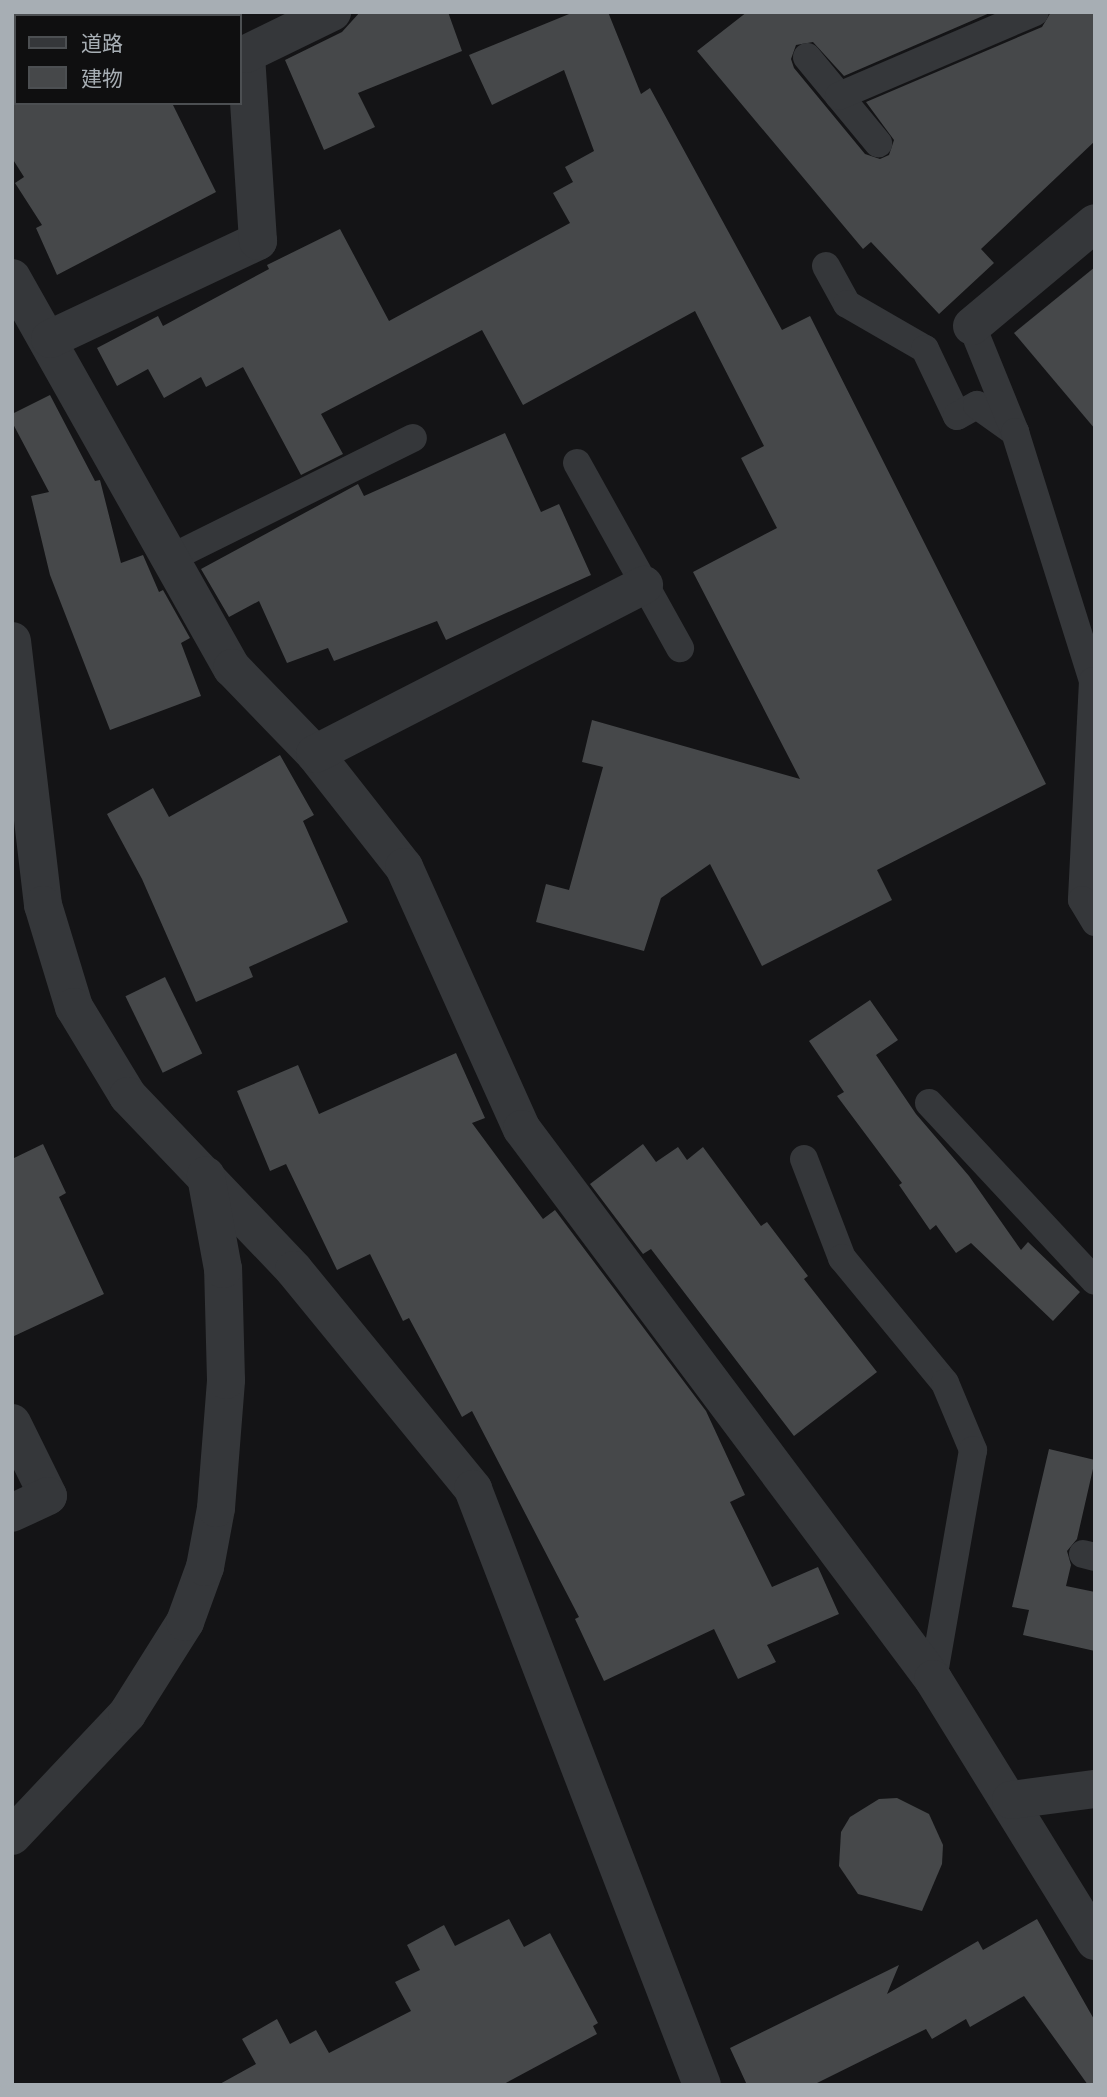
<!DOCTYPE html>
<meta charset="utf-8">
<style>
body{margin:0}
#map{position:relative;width:1107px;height:2097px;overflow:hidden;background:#141416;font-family:Overpass,"Noto Sans JP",sans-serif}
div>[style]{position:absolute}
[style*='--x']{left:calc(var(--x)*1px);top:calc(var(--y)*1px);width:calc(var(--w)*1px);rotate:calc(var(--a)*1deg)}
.building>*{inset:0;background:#46484a;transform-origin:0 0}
.service>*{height:28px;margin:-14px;padding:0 14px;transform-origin:14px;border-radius:14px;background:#35373a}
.minor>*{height:38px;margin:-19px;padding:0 19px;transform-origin:19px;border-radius:19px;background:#35373a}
span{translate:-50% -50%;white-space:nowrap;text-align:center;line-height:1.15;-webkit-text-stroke:5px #0f0f10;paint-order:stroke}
.frame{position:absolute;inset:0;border:14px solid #a7aeb4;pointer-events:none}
.legend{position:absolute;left:14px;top:14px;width:228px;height:91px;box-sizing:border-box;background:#0f0f10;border:2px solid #4c4f52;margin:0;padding:9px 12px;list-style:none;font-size:21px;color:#a7aeb4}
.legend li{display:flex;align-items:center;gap:14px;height:35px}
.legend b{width:35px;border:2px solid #4c4f52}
</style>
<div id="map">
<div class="building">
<div style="clip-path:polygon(360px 12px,448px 12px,462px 51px,358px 93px,375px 127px,324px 150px,285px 60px,342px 32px)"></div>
<div style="clip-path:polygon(574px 12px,608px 12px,641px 94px,650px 88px,782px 330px,810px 316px,1046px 784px,877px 870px,892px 900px,762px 966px,710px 864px,661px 898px,644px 951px,536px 922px,546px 884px,569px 890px,603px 767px,582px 762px,592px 720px,800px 779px,693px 572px,777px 528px,741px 458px,764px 446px,695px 311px,523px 405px,482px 330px,321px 414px,343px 454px,301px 475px,243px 367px,206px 387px,201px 377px,164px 398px,148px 369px,117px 386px,97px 348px,158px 316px,163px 326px,269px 269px,267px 265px,340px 229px,389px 321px,570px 223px,553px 193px,573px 182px,565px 167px,594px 151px,564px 70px,492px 105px,469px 55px)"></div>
<div style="clip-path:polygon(747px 12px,992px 12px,844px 76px,813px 42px,796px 45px,791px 59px,794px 68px,865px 154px,880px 159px,889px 155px,894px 140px,866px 102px,1042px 27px,1051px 12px,1095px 12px,1095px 141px,981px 249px,994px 263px,939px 314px,871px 242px,863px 249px,697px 51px)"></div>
<div style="clip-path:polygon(12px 103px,172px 103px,216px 192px,57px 275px,36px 228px,42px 225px,15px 183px,24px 177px,12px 158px)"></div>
<div style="clip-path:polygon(1095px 267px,1095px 429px,1014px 333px)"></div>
<div style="clip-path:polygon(50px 395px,95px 481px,100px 480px,121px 563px,143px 555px,159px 592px,163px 590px,190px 638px,181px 643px,201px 696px,110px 730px,50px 575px,31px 496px,49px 492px,12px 422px,12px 414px)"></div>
<div style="clip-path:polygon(505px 433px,541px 512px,559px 504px,591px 575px,446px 640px,437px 621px,334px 661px,328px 648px,287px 663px,259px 601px,229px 617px,201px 569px,358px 484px,364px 496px)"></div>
<div style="clip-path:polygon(280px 755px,314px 815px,303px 821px,348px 922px,249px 967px,253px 977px,196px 1002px,142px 879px,107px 814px,153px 788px,169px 817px)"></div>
<div style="left:165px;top:977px;width:85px;height:44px;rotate:64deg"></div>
<div style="clip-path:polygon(870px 1000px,898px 1040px,876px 1055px,916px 1114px,969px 1176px,1021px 1250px,1028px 1242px,1080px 1292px,1053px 1321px,971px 1243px,956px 1253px,936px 1225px,930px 1230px,899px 1185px,902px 1183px,837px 1096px,844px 1092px,809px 1041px)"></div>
<div style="clip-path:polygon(456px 1053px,485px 1118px,472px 1123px,543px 1219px,555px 1210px,706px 1411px,745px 1495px,730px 1502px,772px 1587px,818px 1567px,839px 1614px,767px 1645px,776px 1662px,738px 1679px,714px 1629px,604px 1681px,575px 1619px,579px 1617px,472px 1411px,462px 1417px,409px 1318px,403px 1321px,370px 1254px,337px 1270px,286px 1164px,270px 1171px,237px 1091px,298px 1065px,319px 1114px)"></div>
<div style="clip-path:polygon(43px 1144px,66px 1193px,59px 1197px,104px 1294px,12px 1337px,12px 1159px)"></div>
<div style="clip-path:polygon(643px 1144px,656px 1162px,678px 1147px,687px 1160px,703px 1147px,761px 1226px,767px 1222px,808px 1276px,804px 1279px,877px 1372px,794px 1436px,651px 1249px,643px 1254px,590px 1184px)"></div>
<div style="clip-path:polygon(1049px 1449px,1095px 1460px,1077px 1539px,1067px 1551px,1071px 1565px,1066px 1586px,1095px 1592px,1095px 1651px,1023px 1635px,1029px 1610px,1012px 1607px)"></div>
<div style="clip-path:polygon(897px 1798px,929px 1814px,943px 1845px,942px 1864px,922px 1911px,858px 1894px,839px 1866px,841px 1832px,850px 1817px,879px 1799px)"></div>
<div style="clip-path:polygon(509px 1919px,524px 1947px,550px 1933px,598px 2023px,593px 2026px,597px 2034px,502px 2085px,218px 2085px,256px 2064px,242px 2039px,277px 2019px,290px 2044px,316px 2030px,329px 2053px,411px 2011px,395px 1982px,420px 1970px,407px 1945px,444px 1925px,455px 1946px)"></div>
<div style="clip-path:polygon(1037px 1919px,1095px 2021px,1095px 2085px,1088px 2085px,1024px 1996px,970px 2027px,966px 2019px,932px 2039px,926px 2029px,813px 2085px,747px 2085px,730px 2048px,899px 1965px,887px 1994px,978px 1941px,983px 1950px)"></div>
</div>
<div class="service">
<div style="--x:807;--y:57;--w:112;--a:50.5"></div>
<div style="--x:839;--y:96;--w:213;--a:-23.2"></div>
<div style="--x:826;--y:266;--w:43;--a:61.1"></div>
<div style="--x:847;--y:304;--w:90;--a:30"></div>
<div style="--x:925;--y:349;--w:74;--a:64.5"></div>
<div style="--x:957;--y:416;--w:23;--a:-29"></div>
<div style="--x:977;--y:405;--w:47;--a:35.4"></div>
<div style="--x:972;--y:326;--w:114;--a:67.9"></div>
<div style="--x:1015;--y:432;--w:261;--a:72.6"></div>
<div style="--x:1093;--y:681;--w:219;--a:92.9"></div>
<div style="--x:1082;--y:900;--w:26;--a:59"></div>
<div style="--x:577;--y:463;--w:212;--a:60.9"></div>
<div style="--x:171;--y:558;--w:270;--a:-26.4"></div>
<div style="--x:929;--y:1103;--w:243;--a:47"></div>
<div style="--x:804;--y:1159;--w:106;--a:69"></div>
<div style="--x:842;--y:1258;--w:162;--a:50.5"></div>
<div style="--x:945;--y:1383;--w:73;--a:67.3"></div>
<div style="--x:973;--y:1450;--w:232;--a:99.9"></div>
<div style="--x:1083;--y:1554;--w:12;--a:14"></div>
</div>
<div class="minor">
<div style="--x:12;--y:278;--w:448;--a:60.6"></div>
<div style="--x:232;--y:668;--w:120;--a:46"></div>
<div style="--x:315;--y:754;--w:144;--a:51.8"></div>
<div style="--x:404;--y:867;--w:287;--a:65.8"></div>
<div style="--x:522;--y:1129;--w:687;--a:53.23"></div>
<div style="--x:933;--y:1679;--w:308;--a:58.3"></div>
<div style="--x:972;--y:326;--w:160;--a:-39.9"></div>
<div style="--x:50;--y:339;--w:230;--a:-25.2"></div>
<div style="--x:258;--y:241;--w:187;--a:-93.7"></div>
<div style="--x:246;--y:54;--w:96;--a:-26"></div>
<div style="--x:12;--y:641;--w:266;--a:83.3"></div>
<div style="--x:43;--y:905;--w:107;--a:73.1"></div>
<div style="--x:74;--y:1007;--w:104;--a:58.8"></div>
<div style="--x:128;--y:1096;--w:240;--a:46.3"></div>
<div style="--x:294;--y:1270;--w:283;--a:50.7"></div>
<div style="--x:473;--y:1489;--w:638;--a:68.98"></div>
<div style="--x:315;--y:754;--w:370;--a:-27.2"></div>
<div style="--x:12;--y:1423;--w:81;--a:63.7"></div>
<div style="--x:48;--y:1496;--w:40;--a:155"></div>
<div style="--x:1011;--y:1800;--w:85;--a:-7.5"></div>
<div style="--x:12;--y:1836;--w:168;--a:-46.7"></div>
<div style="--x:127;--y:1714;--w:109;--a:-57.8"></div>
<div style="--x:185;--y:1622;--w:59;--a:-70"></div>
<div style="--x:205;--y:1567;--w:60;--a:-79.4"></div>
<div style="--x:216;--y:1508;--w:128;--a:-85.5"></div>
<div style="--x:226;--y:1380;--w:111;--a:-91.5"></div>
<div style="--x:223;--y:1269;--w:95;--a:-100.4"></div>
</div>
<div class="frame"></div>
<ul class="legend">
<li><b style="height:9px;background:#35373a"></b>道路</li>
<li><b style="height:19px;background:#46484a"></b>建物</li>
</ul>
</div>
